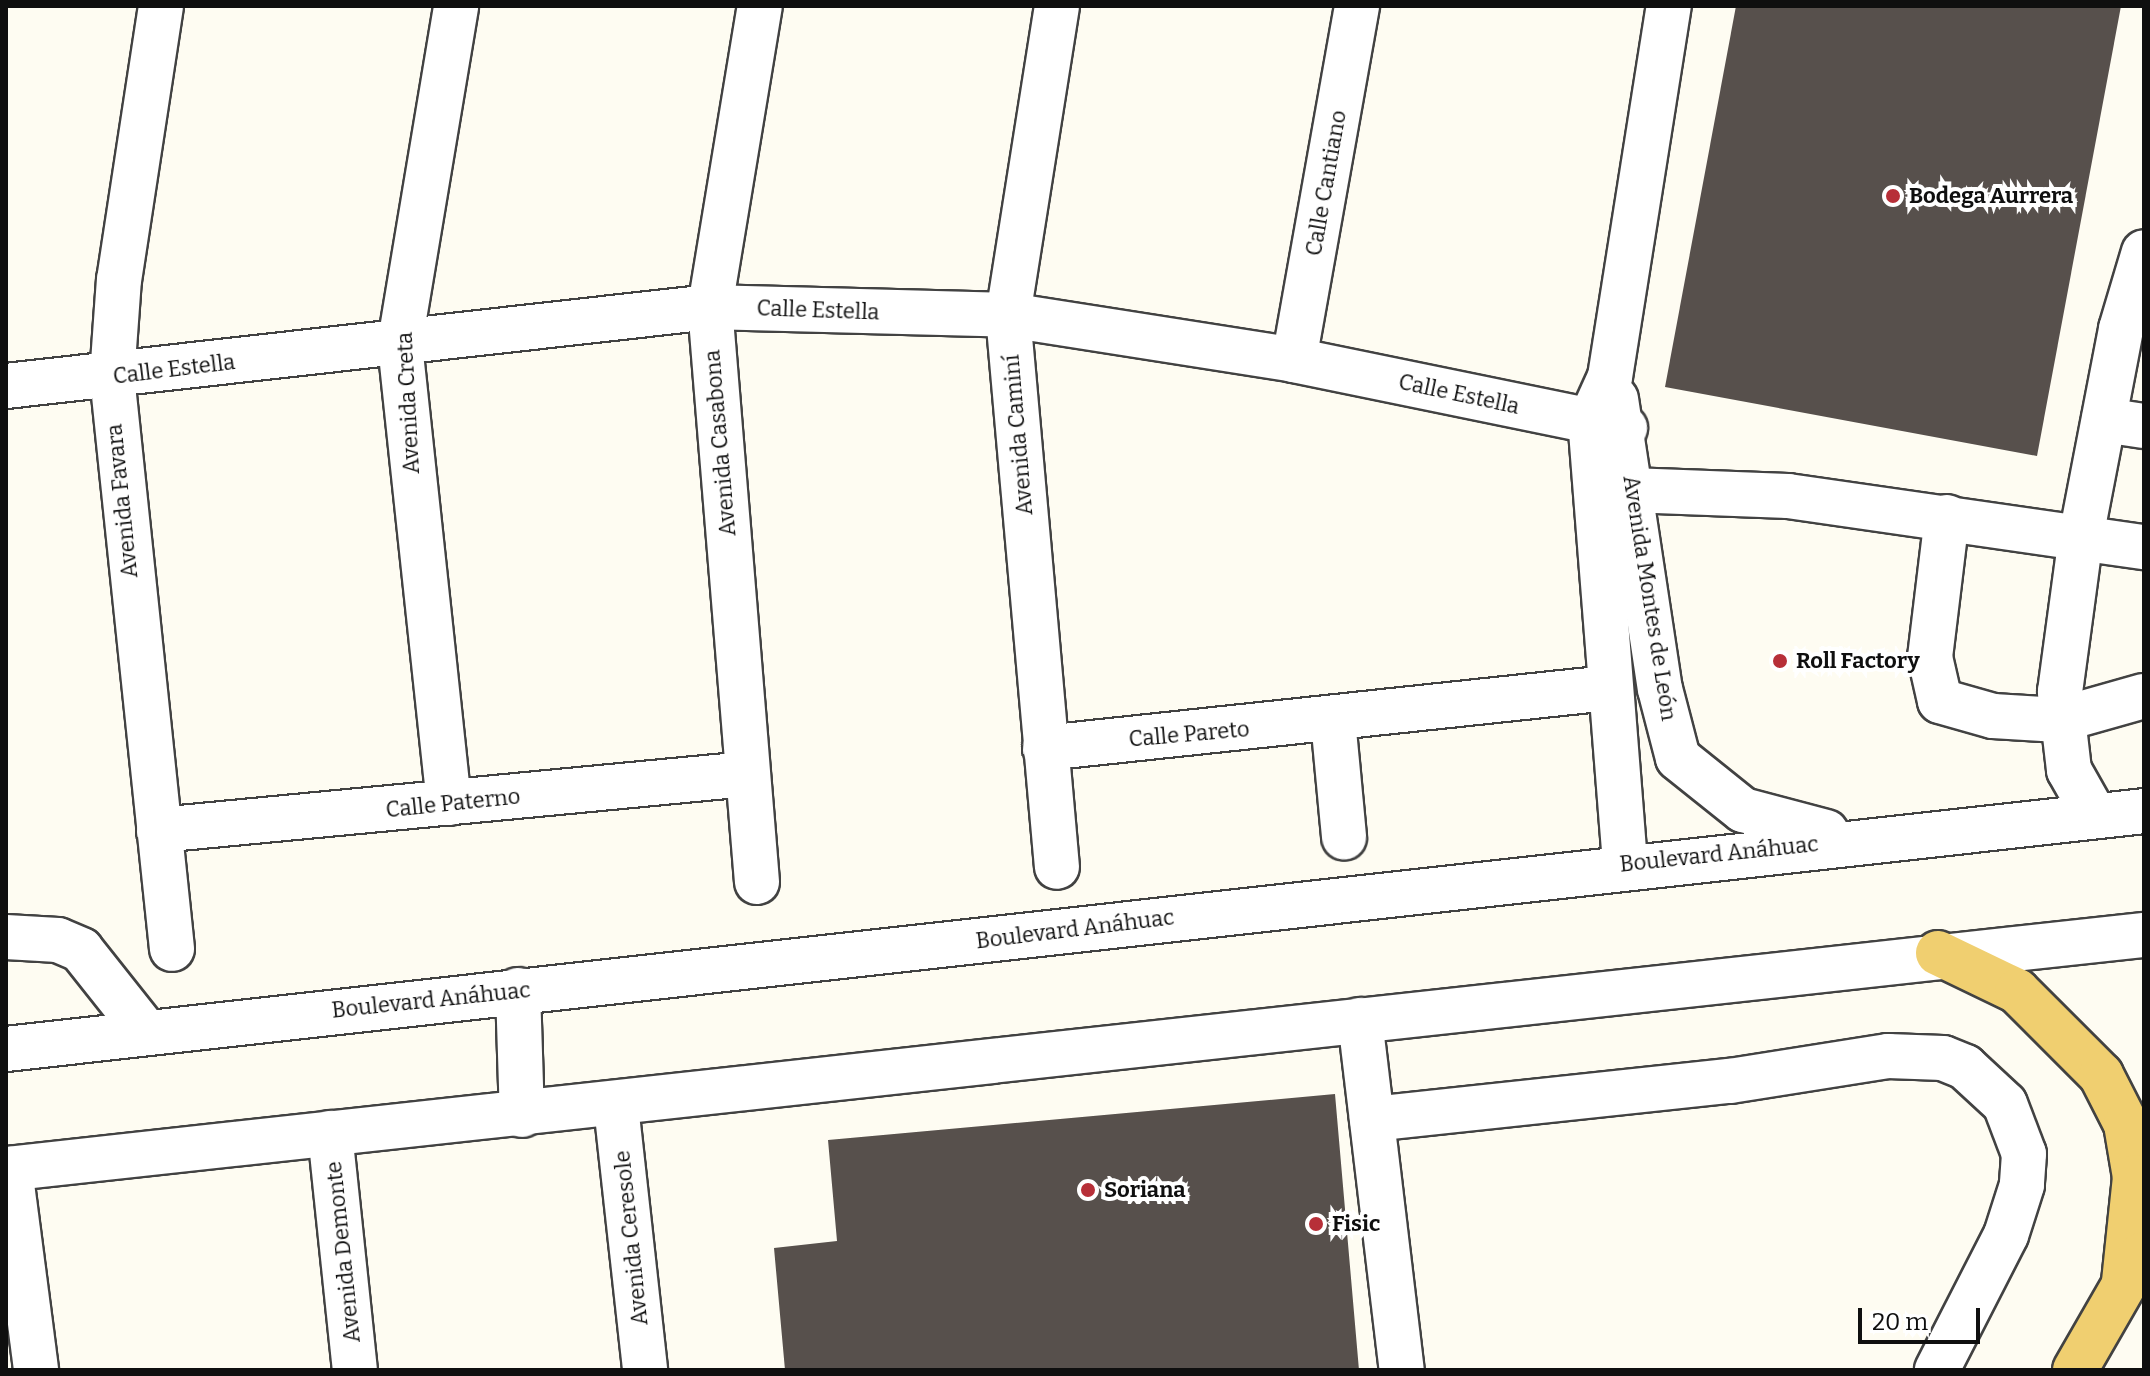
<!DOCTYPE html>
<meta charset="utf-8">
<style>
body{margin:0}
#map{position:relative;width:2150px;height:1376px;overflow:hidden;background:#fefcf2;font-family:Bitter,serif}
div>[style]{position:absolute}
[style*='--x']{left:calc(var(--x)*1px);top:calc(var(--y)*1px);width:calc(var(--w)*1px);rotate:calc(var(--a)*1deg)}
.building>*{inset:0;background:#57504c}
.roads{filter:drop-shadow(2px 0 #424242) drop-shadow(-2px 0 #424242) drop-shadow(0 2px #424242) drop-shadow(0 -2px #424242)}
.minor>*{height:44px;margin:-22px;padding:0 22px;transform-origin:22px;border-radius:22px;background:#fff}
.major>*{height:44px;margin:-22px;padding:0 22px;transform-origin:22px;border-radius:22px;background:#f0cf70}
.dots>*{width:22px;height:22px;translate:-50% -50%;box-sizing:border-box;border:4px solid #fff;border-radius:50%}
span{translate:-50% -50%;white-space:nowrap;text-align:center;line-height:1.15;-webkit-text-stroke:8px #fff;paint-order:stroke}
.street-label{font-size:22px;color:#0f0f0f}
.poi-label{font-size:22px;color:#0f0f0f;font-weight:700}
.left{translate:0 -50%;text-align:left}
.frame{position:absolute;inset:0;border:8px solid #0f0f0f;pointer-events:none}
.scale{position:absolute;left:1858px;top:1308px;width:122px;height:36px;box-sizing:border-box;border:4px solid #0f0f0f;border-top:0;padding-left:10px;font-size:24px;line-height:28px;white-space:nowrap;color:#0f0f0f;-webkit-text-stroke:6px #fff;paint-order:stroke}
</style>
<div id="map">
<div class="building">
<div style="clip-path:polygon(1736px 6px,2121px 6px,2037px 456px,1665px 387px)"></div>
<div style="clip-path:polygon(1335px 1094px,1359px 1370px,785px 1370px,774px 1248px,837px 1241px,828px 1140px)"></div>
</div>
<div class="roads">
<div class="minor">
<div style="--x:161;--y:6;--w:276;--a:98.7"></div>
<div style="--x:119;--y:279;--w:97;--a:94.1"></div>
<div style="--x:112;--y:376;--w:576;--a:84.02"></div>
<div style="--x:1057;--y:6;--w:313;--a:99"></div>
<div style="--x:1008;--y:315;--w:554;--a:84.93"></div>
<div style="--x:1294;--y:360;--w:360;--a:-79.9"></div>
<div style="--x:6;--y:386;--w:708;--a:-6.4"></div>
<div style="--x:710;--y:307;--w:298;--a:1.5"></div>
<div style="--x:1008;--y:315;--w:290;--a:8.9"></div>
<div style="--x:1294;--y:360;--w:338;--a:11.6"></div>
<div style="--x:1616;--y:399;--w:293;--a:81.4"></div>
<div style="--x:1660;--y:689;--w:71;--a:75.4"></div>
<div style="--x:1678;--y:758;--w:83;--a:38.7"></div>
<div style="--x:1743;--y:810;--w:86;--a:14.8"></div>
<div style="--x:2104;--y:420;--w:40;--a:8.5"></div>
<div style="--x:1603;--y:489;--w:185;--a:2.2"></div>
<div style="--x:1788;--y:496;--w:360;--a:8.2"></div>
<div style="--x:1947;--y:517;--w:141;--a:96.9"></div>
<div style="--x:1930;--y:657;--w:45;--a:77.2"></div>
<div style="--x:1940;--y:701;--w:55;--a:15.8"></div>
<div style="--x:1993;--y:716;--w:66;--a:3.5"></div>
<div style="--x:2059;--y:720;--w:88;--a:-15.8"></div>
<div style="--x:1333;--y:720;--w:118;--a:84.6"></div>
<div style="--x:1045;--y:748;--w:566;--a:-6.08"></div>
<div style="--x:449;--y:803;--w:464;--a:-96.1"></div>
<div style="--x:400;--y:342;--w:341;--a:-80.5"></div>
<div style="--x:2095;--y:816;--w:53;--a:-119.5"></div>
<div style="--x:2069;--y:770;--w:79;--a:-96.6"></div>
<div style="--x:2060;--y:692;--w:156;--a:-82.3"></div>
<div style="--x:2081;--y:537;--w:212;--a:-79.1"></div>
<div style="--x:2121;--y:329;--w:80;--a:-73.4"></div>
<div style="--x:159;--y:830;--w:591;--a:-5.44"></div>
<div style="--x:1625;--y:863;--w:443;--a:-94.5"></div>
<div style="--x:1590;--y:421;--w:48;--a:-65.6"></div>
<div style="--x:1610;--y:377;--w:376;--a:-81"></div>
<div style="--x:757;--y:882;--w:577;--a:-94.67"></div>
<div style="--x:710;--y:307;--w:305;--a:-80.6"></div>
<div style="--x:6;--y:937;--w:52;--a:3.3"></div>
<div style="--x:58;--y:940;--w:25;--a:23"></div>
<div style="--x:81;--y:950;--w:105;--a:51.6"></div>
<div style="--x:518;--y:990;--w:125;--a:88.2"></div>
<div style="--x:1360;--y:1020;--w:353;--a:83.2"></div>
<div style="--x:6;--y:1049;--w:2151;--a:-6.35"></div>
<div style="--x:616;--y:1106;--w:266;--a:83.7"></div>
<div style="--x:1372;--y:1119;--w:360;--a:-6.1"></div>
<div style="--x:1730;--y:1081;--w:160;--a:-9"></div>
<div style="--x:1888;--y:1056;--w:55;--a:2.1"></div>
<div style="--x:1943;--y:1058;--w:24;--a:22"></div>
<div style="--x:1965;--y:1067;--w:54;--a:42.8"></div>
<div style="--x:2005;--y:1104;--w:53;--a:69.2"></div>
<div style="--x:2024;--y:1154;--w:31;--a:94"></div>
<div style="--x:2022;--y:1185;--w:52;--a:107.7"></div>
<div style="--x:2006;--y:1235;--w:152;--a:117.1"></div>
<div style="--x:330;--y:1133;--w:238;--a:84"></div>
<div style="--x:6;--y:1169;--w:2151;--a:-6.25"></div>
<div style="--x:10;--y:1169;--w:203;--a:82.6"></div>
</div>
<div class="major">
<div style="--x:1938;--y:953;--w:88;--a:25.7"></div>
<div style="--x:2017;--y:991;--w:119;--a:45"></div>
<div style="--x:2101;--y:1075;--w:55;--a:63"></div>
<div style="--x:2126;--y:1124;--w:54;--a:80.4"></div>
<div style="--x:2135;--y:1177;--w:105;--a:96"></div>
<div style="--x:2075;--y:1370;--w:133;--a:-60.1"></div>
</div>
</div>
<div class="dots">
<div style="left:1893px;top:196px;background:#b72f38"></div>
<div style="left:1780px;top:661px;background:#b72f38"></div>
<div style="left:1088px;top:1190px;background:#b72f38"></div>
<div style="left:1316px;top:1224px;background:#b72f38"></div>
</div>
<div class="street-label">
<span style="left:1326px;top:183px;rotate:-80deg">Calle Cantiano</span>
<span style="left:818px;top:310px;rotate:2deg">Calle Estella</span>
<span style="left:174px;top:369px;rotate:-7deg">Calle Estella</span>
<span style="left:1459px;top:394px;rotate:12deg">Calle Estella</span>
<span style="left:408px;top:403px;rotate:-93deg">Avenida Creta</span>
<span style="left:1018px;top:435px;rotate:-95deg">Avenida Caminí</span>
<span style="left:720px;top:443px;rotate:-95deg">Avenida Casabona</span>
<span style="left:122px;top:501px;rotate:-96deg">Avenida Favara</span>
<span style="left:1650px;top:598px;rotate:81deg">Avenida Montes de León</span>
<span style="left:1189px;top:734px;rotate:-5deg">Calle Pareto</span>
<span style="left:453px;top:803px;rotate:-6deg">Calle Paterno</span>
<span style="left:1719px;top:854px;rotate:-6deg">Boulevard Anáhuac</span>
<span style="left:1075px;top:929px;rotate:-7deg">Boulevard Anáhuac</span>
<span style="left:431px;top:1000px;rotate:-6deg">Boulevard Anáhuac</span>
<span style="left:631px;top:1238px;rotate:-96deg">Avenida Ceresole</span>
<span style="left:343px;top:1252px;rotate:-96deg">Avenida Demonte</span>
</div>
<div class="poi-label">
<span class="left" style="left:1909px;top:196px">Bodega Aurrera</span>
<span class="left" style="left:1796px;top:661px">Roll Factory</span>
<span class="left" style="left:1104px;top:1190px">Soriana</span>
<span class="left" style="left:1332px;top:1224px">Fisic</span>
</div>
<div class="frame"></div>
<div class="scale">20 m</div>
</div>
